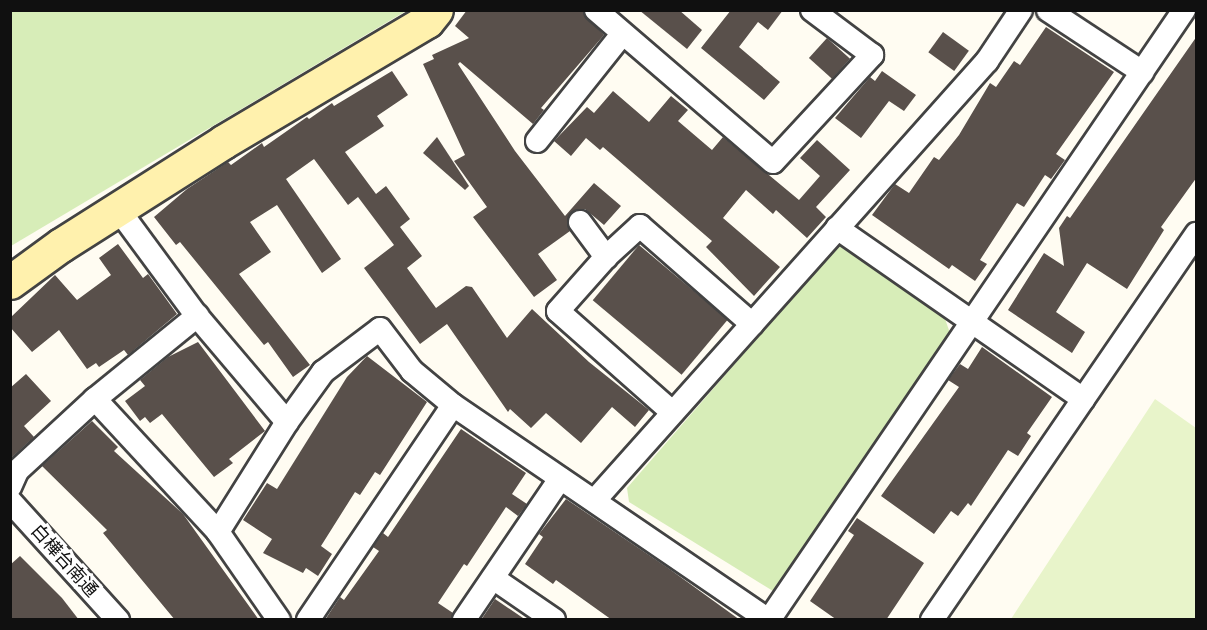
<!DOCTYPE html>
<meta charset="utf-8">
<style>
body{margin:0}
#map{position:relative;width:1207px;height:630px;overflow:hidden;background:#fffcf2;font-family:Literata,"Noto Sans JP",serif}
div>[style]{position:absolute}
[style*='--x']{left:calc(var(--x)*1px);top:calc(var(--y)*1px);width:calc(var(--w)*1px);rotate:calc(var(--a)*1deg)}
.green>*{inset:0;background:#d7edb8}
.pitch>*{inset:0;background:#e8f4ca}
.building>*{inset:0;background:#59504b;transform-origin:0 0}
.roads{filter:drop-shadow(2px 0 #434343) drop-shadow(-2px 0 #434343) drop-shadow(0 2px #434343) drop-shadow(0 -2px #434343)}
.street>*{height:22px;margin:-11px;padding:0 11px;transform-origin:11px;border-radius:11px;background:#fff}
.secondary>*{height:33px;margin:-16.5px;padding:0 16.5px;transform-origin:16.5px;border-radius:16.5px;background:#fff1ad}
span{translate:-50% -50%;white-space:nowrap;text-align:center;line-height:1.15;-webkit-text-stroke:6px #fff;paint-order:stroke}
.street-label{font-size:18px;color:#101010}
.frame{position:absolute;inset:0;border:12px solid #101010;pointer-events:none}
</style>
<div id="map">
<div class="green">
<div style="clip-path:polygon(11px 10px,406px 10px,406px 11px,11px 246px)"></div>
<div style="clip-path:polygon(838px 245px,944px 316px,950px 333px,773px 591px,629px 502px,627px 488px)"></div>
</div>
<div class="pitch">
<div style="clip-path:polygon(1155px 399px,1196px 428px,1196px 619px,1011px 619px)"></div>
</div>
<div class="building">
<div style="clip-path:polygon(467px 10px,581px 10px,604px 35px,541px 108px,544px 110px,533px 124px,460px 62px,458px 64px,515px 151px,565px 216px,594px 183px,621px 206px,604px 225px,585px 209px,572px 212px,567px 223px,570px 231px,538px 254px,557px 280px,534px 297px,473px 217px,487px 207px,454px 161px,465px 155px,423px 64px,434px 59px,432px 55px,469px 38px,455px 26px)"></div>
<div style="clip-path:polygon(639px 10px,679px 10px,702px 30px,687px 49px)"></div>
<div style="clip-path:polygon(731px 10px,783px 10px,768px 30px,758px 22px,739px 47px,780px 82px,764px 100px,701px 48px)"></div>
<div style="clip-path:polygon(1046px 27px,1114px 72px,1056px 154px,1065px 160px,1051px 179px,1045px 175px,1024px 207px,1017px 203px,980px 260px,987px 264px,975px 281px,952px 265px,949px 269px,872px 215px,895px 184px,909px 193px,934px 157px,939px 160px,959px 135px,990px 83px,996px 87px,1014px 61px,1020px 65px)"></div>
<div style="left:943px;top:32px;width:32px;height:25px;rotate:36deg"></div>
<div style="clip-path:polygon(1197px 36px,1197px 177px,1161px 227px,1164px 230px,1127px 289px,1087px 263px,1056px 312px,1085px 332px,1072px 353px,1008px 310px,1044px 253px,1064px 266px,1059px 228px,1067px 216px,1070px 218px)"></div>
<div style="left:827px;top:38px;width:31px;height:27px;rotate:42deg"></div>
<div style="clip-path:polygon(392px 71px,408px 95px,377px 116px,384px 126px,345px 152px,376px 194px,386px 186px,410px 219px,400px 227px,422px 256px,407px 268px,436px 308px,466px 286px,472px 287px,507px 338px,532px 309px,589px 362px,649px 410px,635px 427px,612px 407px,581px 443px,546px 413px,531px 428px,510px 409px,508px 412px,447px 324px,420px 344px,364px 268px,394px 245px,358px 197px,348px 205px,314px 159px,286px 179px,341px 259px,322px 273px,277px 205px,250px 222px,271px 252px,239px 274px,310px 365px,293px 377px,268px 342px,264px 345px,180px 242px,176px 245px,154px 217px,187px 189px,228px 162px,231px 165px,262px 143px,264px 147px,307px 117px,309px 119px,332px 103px,334px 106px)"></div>
<div style="clip-path:polygon(882px 71px,916px 95px,904px 111px,889px 101px,861px 138px,835px 118px,870px 77px,875px 81px)"></div>
<div style="clip-path:polygon(613px 91px,649px 122px,671px 96px,688px 110px,678px 121px,712px 150px,723px 137px,799px 200px,820px 176px,800px 158px,817px 140px,850px 170px,816px 207px,826px 217px,807px 238px,776px 210px,773px 214px,746px 190px,723px 218px,780px 267px,754px 296px,706px 247px,712px 241px,603px 147px,600px 150px,586px 138px,571px 156px,554px 141px,587px 107px,594px 113px)"></div>
<div style="clip-path:polygon(437px 137px,469px 186px,465px 190px,423px 153px)"></div>
<div style="clip-path:polygon(118px 244px,143px 278px,148px 274px,177px 314px,128px 355px,124px 350px,99px 367px,96px 363px,87px 369px,59px 330px,32px 352px,10px 327px,10px 318px,55px 275px,77px 300px,111px 275px,99px 258px)"></div>
<div style="left:639px;top:245px;width:116px;height:72px;rotate:40deg"></div>
<div style="clip-path:polygon(198px 342px,265px 431px,229px 459px,233px 463px,214px 477px,162px 414px,150px 423px,145px 417px,140px 421px,125px 401px,145px 386px,140px 380px,168px 357px)"></div>
<div style="clip-path:polygon(982px 347px,1052px 397px,1027px 433px,1031px 436px,1018px 456px,1008px 450px,971px 506px,968px 503px,958px 516px,951px 511px,934px 534px,881px 496px,959px 387px,948px 380px,960px 364px,968px 369px)"></div>
<div style="clip-path:polygon(367px 356px,427px 402px,380px 475px,375px 472px,360px 495px,355px 492px,321px 546px,332px 554px,318px 576px,306px 568px,303px 573px,263px 553px,272px 539px,243px 520px,267px 483px,277px 489px,347px 377px)"></div>
<div style="clip-path:polygon(26px 374px,51px 401px,24px 426px,34px 437px,10px 459px,10px 388px)"></div>
<div style="clip-path:polygon(92px 421px,118px 447px,114px 451px,183px 514px,259px 620px,175px 620px,103px 533px,107px 530px,42px 466px)"></div>
<div style="clip-path:polygon(461px 429px,526px 473px,512px 494px,527px 504px,518px 516px,506px 507px,467px 566px,464px 564px,438px 603px,453px 613px,451px 620px,325px 620px,340px 597px,344px 600px,379px 551px,373px 547px,383px 533px,388px 537px)"></div>
<div style="clip-path:polygon(566px 499px,668px 568px,740px 620px,612px 620px,556px 580px,553px 584px,525px 564px,543px 537px,539px 534px)"></div>
<div style="clip-path:polygon(857px 518px,924px 563px,886px 620px,837px 620px,810px 601px,854px 535px,848px 531px)"></div>
<div style="clip-path:polygon(20px 556px,62px 598px,79px 620px,10px 620px,10px 565px)"></div>
<div style="clip-path:polygon(495px 599px,526px 620px,481px 620px)"></div>
</div>
<div class="roads">
<div class="street">
<div style="--x:596;--y:10;--w:233;--a:40.7"></div>
<div style="--x:773;--y:162;--w:146;--a:-47.2"></div>
<div style="--x:872;--y:55;--w:75;--a:-143.1"></div>
<div style="--x:1048;--y:10;--w:113;--a:33.4"></div>
<div style="--x:537;--y:141;--w:137;--a:-51.5"></div>
<div style="--x:118;--y:209;--w:133;--a:53.6"></div>
<div style="--x:197;--y:316;--w:139;--a:49.7"></div>
<div style="--x:580;--y:222;--w:44;--a:53.4"></div>
<div style="--x:837;--y:228;--w:300;--a:34.8"></div>
<div style="--x:95;--y:399;--w:181;--a:47.2"></div>
<div style="--x:218;--y:532;--w:107;--a:55.3"></div>
<div style="--x:672;--y:412;--w:152;--a:-138.5"></div>
<div style="--x:558;--y:311;--w:72;--a:-48.4"></div>
<div style="--x:606;--y:257;--w:46;--a:-42.4"></div>
<div style="--x:640;--y:226;--w:149;--a:41.2"></div>
<div style="--x:10;--y:487;--w:17;--a:-66"></div>
<div style="--x:17;--y:471;--w:106;--a:-42.7"></div>
<div style="--x:95;--y:399;--w:132;--a:-39.1"></div>
<div style="--x:595;--y:500;--w:589;--a:-48.24"></div>
<div style="--x:987;--y:61;--w:61;--a:-56.3"></div>
<div style="--x:10;--y:501;--w:161;--a:47.8"></div>
<div style="--x:218;--y:532;--w:130;--a:-57.9"></div>
<div style="--x:287;--y:422;--w:62;--a:-54.2"></div>
<div style="--x:323;--y:372;--w:71;--a:-37"></div>
<div style="--x:380;--y:329;--w:53;--a:52.7"></div>
<div style="--x:412;--y:371;--w:53;--a:39.7"></div>
<div style="--x:453;--y:405;--w:381;--a:34.3"></div>
<div style="--x:493;--y:578;--w:74;--a:34.5"></div>
<div style="--x:308;--y:620;--w:259;--a:-56"></div>
<div style="--x:464;--y:620;--w:171;--a:-55.8"></div>
<div style="--x:769;--y:620;--w:738;--a:-55.77"></div>
<div style="--x:932;--y:620;--w:468;--a:-55.6"></div>
</div>
<div class="secondary">
<div style="--x:10;--y:282;--w:63;--a:-36"></div>
<div style="--x:61;--y:245;--w:192;--a:-32.4"></div>
<div style="--x:223;--y:142;--w:237;--a:-30.7"></div>
<div style="--x:427;--y:21;--w:14;--a:-51"></div>
</div>
</div>
<div class="street-label">
<span style="left:65px;top:560px;rotate:48deg">白樺台南通</span>
</div>
<div class="frame"></div>
</div>
